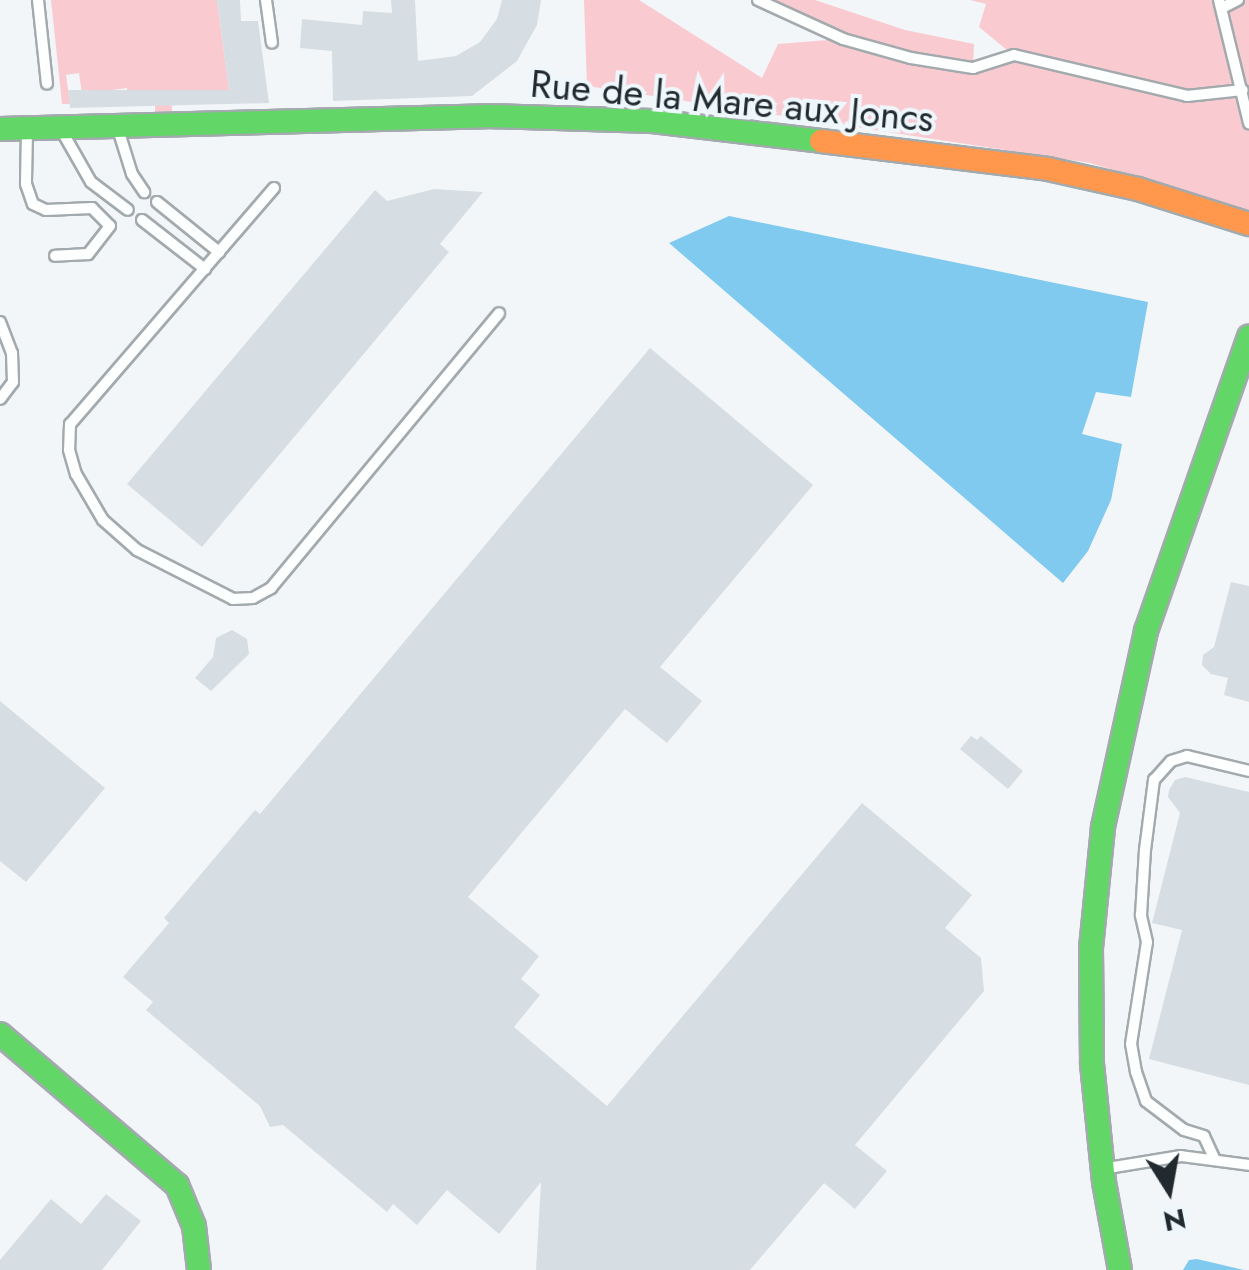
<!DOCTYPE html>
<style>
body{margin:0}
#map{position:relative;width:1249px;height:1270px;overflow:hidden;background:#f2f6f8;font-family:Jost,sans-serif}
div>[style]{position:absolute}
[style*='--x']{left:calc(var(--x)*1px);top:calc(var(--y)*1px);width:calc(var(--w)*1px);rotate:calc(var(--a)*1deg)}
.green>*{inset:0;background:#f9cbd1}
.water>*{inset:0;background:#7fcaee}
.building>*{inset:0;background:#d6dee3}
.roads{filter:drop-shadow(2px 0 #a3aaad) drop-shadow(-2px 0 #a3aaad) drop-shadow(0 2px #a3aaad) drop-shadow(0 -2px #a3aaad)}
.lane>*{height:10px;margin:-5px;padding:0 5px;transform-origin:5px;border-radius:5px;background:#fdfefe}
.fast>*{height:22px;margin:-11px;padding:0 11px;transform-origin:11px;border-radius:11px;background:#63d668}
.slow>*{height:22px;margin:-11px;padding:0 11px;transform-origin:11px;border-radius:11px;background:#ff974d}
span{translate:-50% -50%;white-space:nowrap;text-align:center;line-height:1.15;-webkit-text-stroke:8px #eef7fc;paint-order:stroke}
.street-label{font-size:38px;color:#212a2f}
.north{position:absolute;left:1119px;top:1140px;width:100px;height:100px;-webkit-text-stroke:8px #eef7fc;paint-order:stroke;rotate:169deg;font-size:28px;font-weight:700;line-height:40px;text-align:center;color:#212a2f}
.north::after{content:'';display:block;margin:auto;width:35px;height:45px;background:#212a2f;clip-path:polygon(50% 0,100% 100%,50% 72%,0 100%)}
</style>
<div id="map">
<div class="green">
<div style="clip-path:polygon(51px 0,217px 0,229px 90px,171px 92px,172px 111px,155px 112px,155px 93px,128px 93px,127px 88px,82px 94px,79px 73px,66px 75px,70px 104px,62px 104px)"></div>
<div style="clip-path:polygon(584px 0,639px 0,762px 78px,778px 44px,840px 39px,758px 0,815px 0,905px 30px,974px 44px,973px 67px,1013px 55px,979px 27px,986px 4px,970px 0,1249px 0,1249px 211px,1090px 163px,587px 86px)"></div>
</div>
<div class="water">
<div style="clip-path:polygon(729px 216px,1148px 302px,1131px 397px,1096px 392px,1082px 434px,1122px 444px,1111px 500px,1088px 551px,1063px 583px,669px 243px)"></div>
<div style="clip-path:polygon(1197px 1259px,1244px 1270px,1183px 1270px,1189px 1260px)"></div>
</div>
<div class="building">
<div style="clip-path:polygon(217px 0,240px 0,241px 21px,258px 21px,269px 103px,70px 108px,68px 90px,229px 90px)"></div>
<div style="clip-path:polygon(391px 0,415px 0,418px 61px,456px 56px,480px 42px,497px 19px,502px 0,541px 0,537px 25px,517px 61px,472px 96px,333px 101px,332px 51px,300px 48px,302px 19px,362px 25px,363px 11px,392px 13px)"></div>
<div style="clip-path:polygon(434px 189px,483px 192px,440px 244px,449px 252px,202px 547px,127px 484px,375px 190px,387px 201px)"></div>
<div style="clip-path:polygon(650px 348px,813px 485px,660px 667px,702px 701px,667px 743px,625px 709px,468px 897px,539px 956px,521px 979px,540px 995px,514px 1027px,607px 1106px,862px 803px,972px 895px,945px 928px,981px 958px,984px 991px,855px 1145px,887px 1171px,855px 1209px,824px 1183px,750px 1270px,536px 1270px,541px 1182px,499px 1234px,447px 1190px,417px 1225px,393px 1204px,387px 1212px,283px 1125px,270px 1127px,260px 1106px,146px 1010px,153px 1002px,123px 977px,169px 923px,164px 918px,255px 810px,260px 814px)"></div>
<div style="clip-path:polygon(1231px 582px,1249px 586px,1249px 702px,1224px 695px,1228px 678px,1211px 674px,1202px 665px,1203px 655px,1214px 647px)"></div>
<div style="clip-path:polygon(232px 630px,247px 639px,249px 654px,211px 691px,195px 678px,213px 657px,216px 638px)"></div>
<div style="clip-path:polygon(0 701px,105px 788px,26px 882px,0 861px)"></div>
<div style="clip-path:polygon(971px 736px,977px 740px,981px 736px,1023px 771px,1008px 789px,960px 749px)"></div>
<div style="clip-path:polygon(1185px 777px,1249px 792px,1249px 1085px,1149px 1059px,1182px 930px,1152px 923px,1180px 813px,1168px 797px,1169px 790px,1175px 780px)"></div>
<div style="clip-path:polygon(106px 1194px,141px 1221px,102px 1270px,0 1270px,0 1260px,51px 1199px,81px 1224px)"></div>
</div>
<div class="roads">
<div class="lane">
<div style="--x:38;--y:0;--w:84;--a:83.9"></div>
<div style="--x:266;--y:0;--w:43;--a:82.1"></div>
<div style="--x:758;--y:0;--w:94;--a:24.6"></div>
<div style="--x:843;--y:39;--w:71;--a:15.6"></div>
<div style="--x:911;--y:58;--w:63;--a:9.2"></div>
<div style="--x:973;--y:68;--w:43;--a:-17.6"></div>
<div style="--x:1014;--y:55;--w:178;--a:13.3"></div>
<div style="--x:1187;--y:96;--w:56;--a:-6.1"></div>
<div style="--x:1219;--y:0;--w:127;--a:76.3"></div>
<div style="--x:1222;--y:8;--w:18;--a:-27"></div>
<div style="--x:118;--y:129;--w:47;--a:72.7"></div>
<div style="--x:132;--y:174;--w:22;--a:56"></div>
<div style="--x:27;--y:130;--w:54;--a:91.1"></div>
<div style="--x:26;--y:184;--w:21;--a:71"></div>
<div style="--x:33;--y:204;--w:14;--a:25"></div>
<div style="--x:46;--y:210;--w:46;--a:-2.5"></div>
<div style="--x:92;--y:208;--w:25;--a:45"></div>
<div style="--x:110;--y:226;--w:36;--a:128"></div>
<div style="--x:88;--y:254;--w:33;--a:177"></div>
<div style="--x:63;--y:133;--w:56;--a:60.3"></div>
<div style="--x:91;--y:182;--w:46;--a:37.1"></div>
<div style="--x:274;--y:188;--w:312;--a:130.8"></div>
<div style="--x:70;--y:424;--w:26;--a:92"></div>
<div style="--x:69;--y:450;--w:25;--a:74"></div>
<div style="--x:76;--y:474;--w:53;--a:59.6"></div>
<div style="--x:103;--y:520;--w:45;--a:41.4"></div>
<div style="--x:137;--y:550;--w:108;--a:27"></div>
<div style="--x:233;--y:599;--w:20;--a:-3"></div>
<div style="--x:253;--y:598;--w:21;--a:-29"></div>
<div style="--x:271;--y:588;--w:357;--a:-50.3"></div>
<div style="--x:157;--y:202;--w:80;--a:38.9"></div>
<div style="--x:142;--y:220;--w:80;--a:37.9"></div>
<div style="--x:0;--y:322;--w:33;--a:69"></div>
<div style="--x:12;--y:353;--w:29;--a:88"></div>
<div style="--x:13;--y:382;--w:21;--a:127"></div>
<div style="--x:1215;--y:1160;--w:26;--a:-115"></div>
<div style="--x:1204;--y:1136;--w:21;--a:-163"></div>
<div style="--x:1184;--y:1130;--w:48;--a:-142.7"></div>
<div style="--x:1146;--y:1101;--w:31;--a:-109"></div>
<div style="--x:1136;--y:1072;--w:28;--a:-100"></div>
<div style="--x:1131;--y:1044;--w:103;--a:-81.1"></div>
<div style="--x:1147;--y:942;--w:28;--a:-103"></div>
<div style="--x:1141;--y:915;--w:65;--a:-86.5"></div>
<div style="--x:1145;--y:850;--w:71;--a:-82.7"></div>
<div style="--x:1154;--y:780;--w:25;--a:-48"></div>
<div style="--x:1171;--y:761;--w:17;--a:-17"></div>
<div style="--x:1187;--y:756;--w:64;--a:13.6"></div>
<div style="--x:1108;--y:1168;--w:74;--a:-9.3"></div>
<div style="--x:1181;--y:1156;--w:69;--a:7.5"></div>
</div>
<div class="fast">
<div style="--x:0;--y:129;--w:487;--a:-1.5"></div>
<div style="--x:487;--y:116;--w:165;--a:1.7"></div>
<div style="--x:652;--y:121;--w:170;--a:6.7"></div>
<div style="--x:0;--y:1034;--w:233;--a:40.5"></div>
<div style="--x:177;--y:1185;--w:44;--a:67.5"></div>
<div style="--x:194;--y:1226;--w:44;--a:83.5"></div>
<div style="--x:1120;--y:1270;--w:89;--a:-100.3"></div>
<div style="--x:1104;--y:1182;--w:120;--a:-95.8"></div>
<div style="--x:1092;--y:1063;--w:115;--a:-90.5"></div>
<div style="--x:1091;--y:948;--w:122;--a:-84.3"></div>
<div style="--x:1103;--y:827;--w:201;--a:-77.6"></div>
<div style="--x:1146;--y:631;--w:312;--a:-70.7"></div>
</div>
<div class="slow">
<div style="--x:821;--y:141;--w:229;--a:7"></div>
<div style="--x:1048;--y:169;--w:92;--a:12.5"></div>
<div style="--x:1138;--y:189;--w:116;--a:17.5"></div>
</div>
</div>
<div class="street-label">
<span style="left:732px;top:101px;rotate:5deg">Rue de la Mare aux Joncs</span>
</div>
<div class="north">N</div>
</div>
